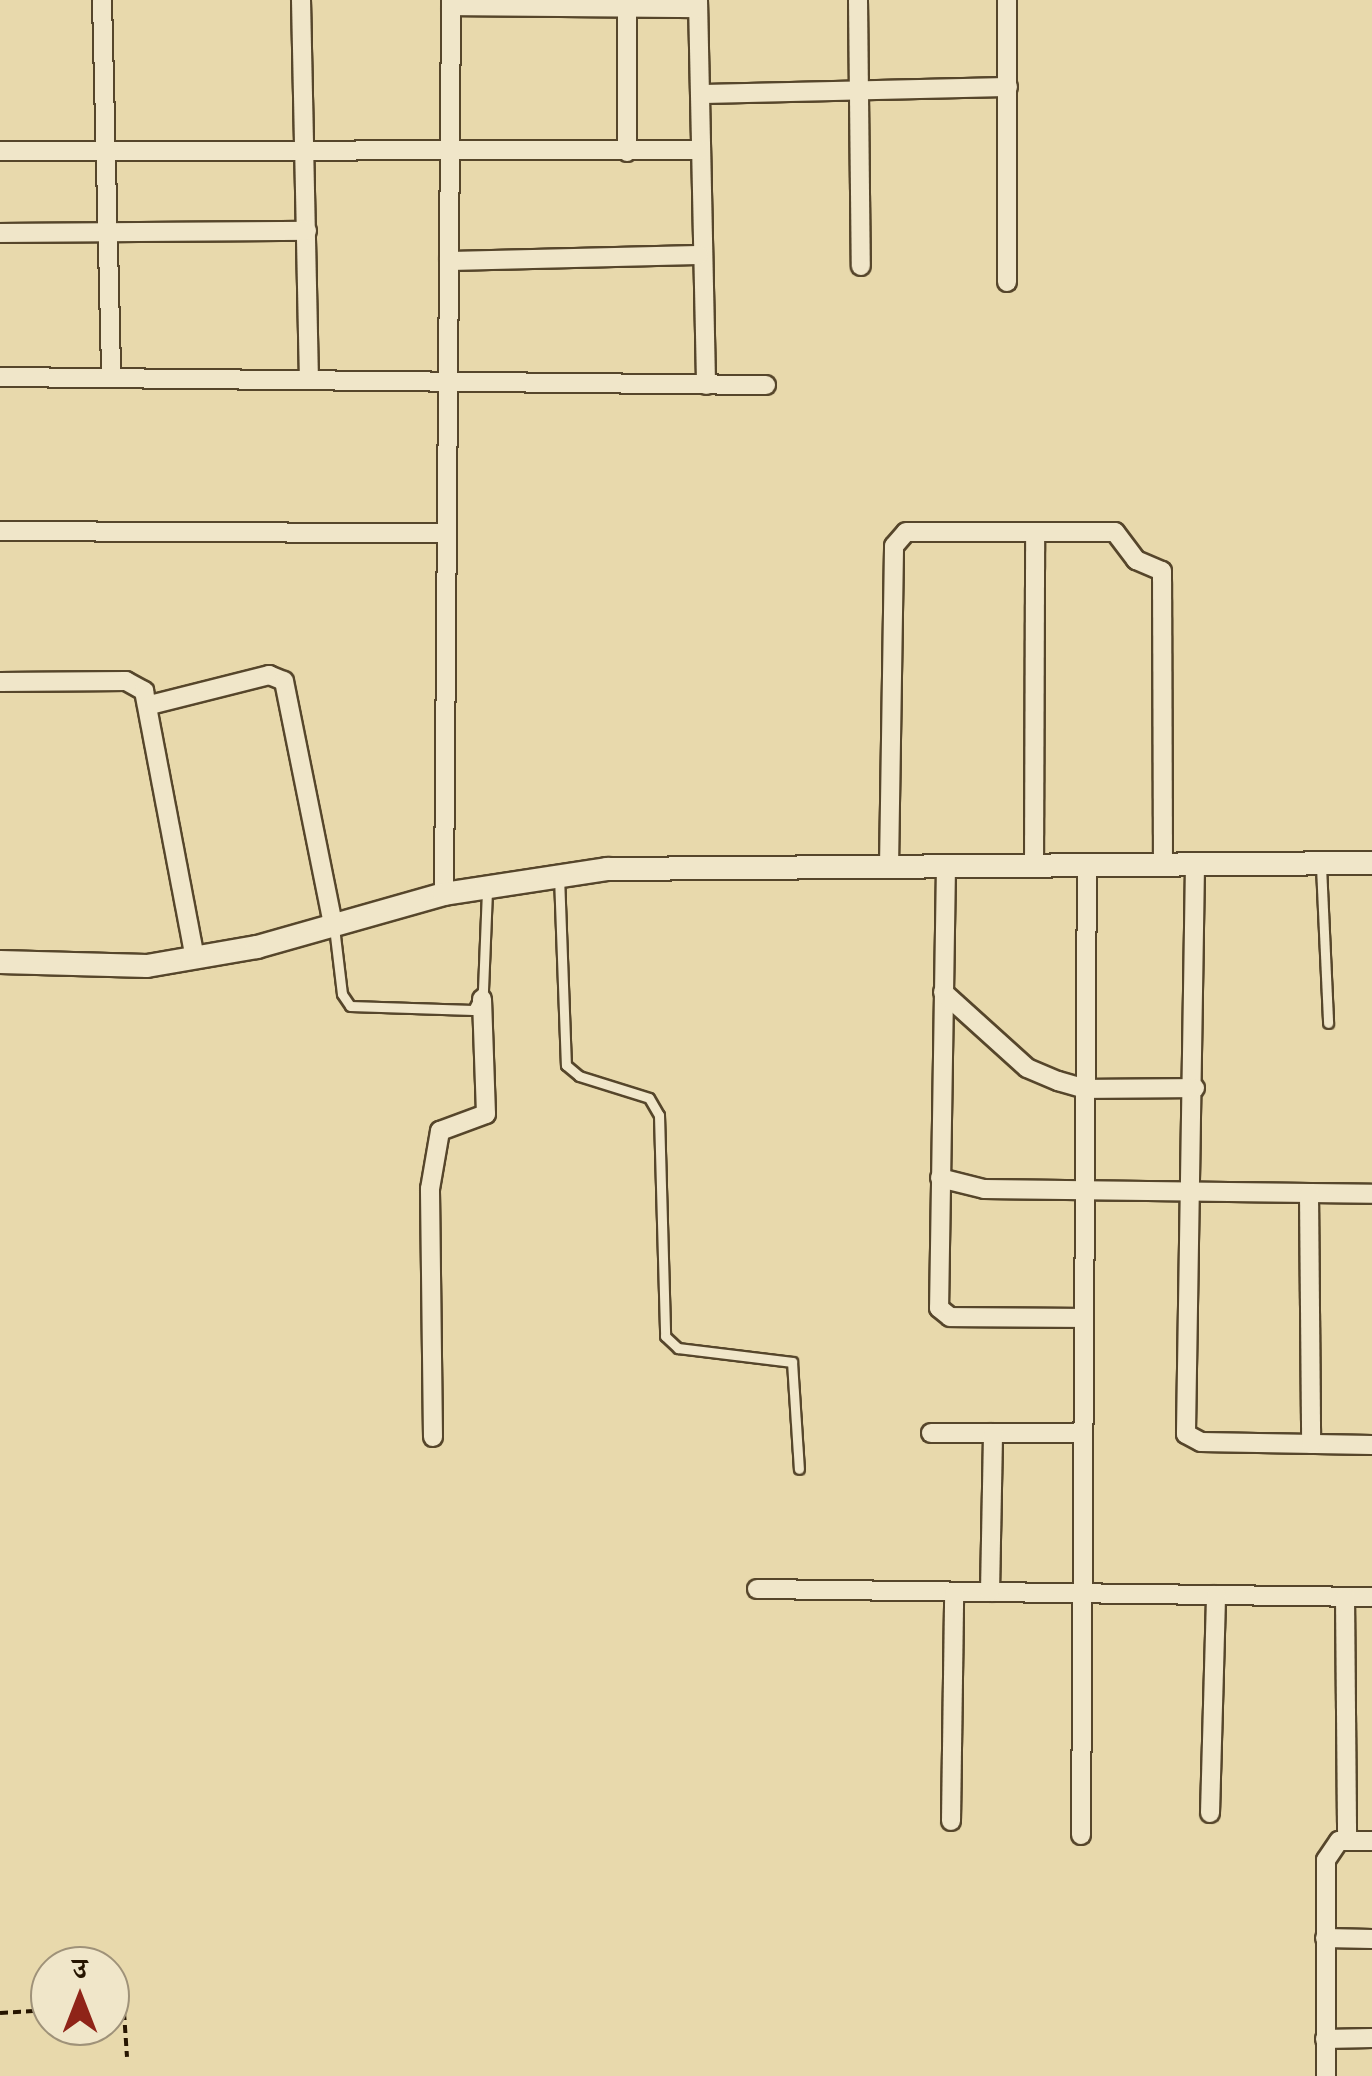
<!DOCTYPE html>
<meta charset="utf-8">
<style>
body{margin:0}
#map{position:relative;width:1372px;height:2076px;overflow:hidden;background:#e8d9ac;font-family:"Libre Caslon Text","Noto Serif Devanagari",serif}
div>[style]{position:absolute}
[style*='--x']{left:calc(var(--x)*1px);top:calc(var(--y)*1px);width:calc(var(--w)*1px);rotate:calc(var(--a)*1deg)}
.path>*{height:4px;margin-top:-2px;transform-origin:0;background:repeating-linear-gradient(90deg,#261500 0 8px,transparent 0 13px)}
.roads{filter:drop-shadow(2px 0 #56462b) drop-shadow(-2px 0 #56462b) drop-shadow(0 2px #56462b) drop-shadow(0 -2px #56462b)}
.service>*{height:9px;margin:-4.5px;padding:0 4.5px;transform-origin:4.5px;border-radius:4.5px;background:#f0e6c9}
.minor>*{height:18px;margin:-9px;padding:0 9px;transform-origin:9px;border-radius:9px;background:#f0e6c9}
.tertiary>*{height:22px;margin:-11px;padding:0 11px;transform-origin:11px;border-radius:11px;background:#f0e6c9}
span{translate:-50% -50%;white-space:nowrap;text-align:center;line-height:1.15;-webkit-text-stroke:8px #f0e6c9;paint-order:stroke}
.north{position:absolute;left:30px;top:1946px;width:100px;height:100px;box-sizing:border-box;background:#f0e6c9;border:2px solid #9f9279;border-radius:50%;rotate:0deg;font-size:28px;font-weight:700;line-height:40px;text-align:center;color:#261500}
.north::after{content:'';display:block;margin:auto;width:35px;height:45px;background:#8f2418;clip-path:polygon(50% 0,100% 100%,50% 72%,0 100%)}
</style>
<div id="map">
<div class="path">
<div style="--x:110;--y:2008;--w:15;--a:16"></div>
<div style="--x:124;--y:2012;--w:45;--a:86.2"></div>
<div style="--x:0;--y:2013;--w:50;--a:-3.4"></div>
</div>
<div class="roads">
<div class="service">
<div style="--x:1321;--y:866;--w:157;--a:87.4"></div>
<div style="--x:559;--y:876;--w:189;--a:87.9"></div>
<div style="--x:566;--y:1065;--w:17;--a:40"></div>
<div style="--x:579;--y:1076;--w:73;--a:17.4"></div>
<div style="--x:649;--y:1098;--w:20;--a:60"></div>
<div style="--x:659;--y:1115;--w:221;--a:88.4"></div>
<div style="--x:665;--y:1336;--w:18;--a:43"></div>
<div style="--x:678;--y:1348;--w:115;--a:7"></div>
<div style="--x:792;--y:1362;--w:107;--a:86.3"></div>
<div style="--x:334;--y:927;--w:67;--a:83.2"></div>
<div style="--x:342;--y:994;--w:14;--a:56"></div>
<div style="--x:350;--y:1006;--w:123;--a:1.9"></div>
<div style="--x:473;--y:1010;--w:22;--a:-63"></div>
<div style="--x:483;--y:990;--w:101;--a:-87.7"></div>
</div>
<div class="minor">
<div style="--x:102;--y:0;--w:377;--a:88.6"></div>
<div style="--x:301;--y:0;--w:380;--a:88.8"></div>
<div style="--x:698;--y:0;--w:385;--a:88.8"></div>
<div style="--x:858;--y:0;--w:266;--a:89.4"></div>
<div style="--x:451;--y:6;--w:247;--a:0.5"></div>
<div style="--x:627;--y:8;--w:144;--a:90"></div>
<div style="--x:702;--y:94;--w:306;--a:-1.3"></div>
<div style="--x:0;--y:151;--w:699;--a:-0.08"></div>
<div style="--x:0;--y:233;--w:307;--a:-0.4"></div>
<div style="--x:449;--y:261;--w:250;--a:-1.4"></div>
<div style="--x:1007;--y:282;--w:282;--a:-90"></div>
<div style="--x:0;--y:377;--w:766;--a:0.6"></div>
<div style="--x:0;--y:531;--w:445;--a:0.3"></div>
<div style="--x:0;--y:682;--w:126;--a:-0.5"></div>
<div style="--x:126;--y:681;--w:21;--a:29"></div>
<div style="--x:144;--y:691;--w:272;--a:79.2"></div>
<div style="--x:150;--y:705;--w:123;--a:-14.1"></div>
<div style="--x:269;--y:675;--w:16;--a:22"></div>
<div style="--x:284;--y:681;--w:249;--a:78.6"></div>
<div style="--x:1195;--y:865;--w:569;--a:90.91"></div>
<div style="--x:1186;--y:1434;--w:17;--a:28"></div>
<div style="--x:1201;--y:1442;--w:171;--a:1"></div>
<div style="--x:946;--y:866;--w:442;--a:90.9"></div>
<div style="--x:939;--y:1308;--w:14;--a:39"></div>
<div style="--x:950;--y:1317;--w:130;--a:0.4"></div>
<div style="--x:1034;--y:866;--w:332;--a:-89.8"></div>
<div style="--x:889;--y:867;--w:321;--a:-89.1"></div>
<div style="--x:894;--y:546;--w:18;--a:-49"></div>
<div style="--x:906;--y:532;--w:209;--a:0"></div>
<div style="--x:1115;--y:532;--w:35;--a:53"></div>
<div style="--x:1136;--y:560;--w:28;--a:23"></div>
<div style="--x:1162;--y:571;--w:294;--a:89.8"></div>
<div style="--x:444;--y:894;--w:894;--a:-89.55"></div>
<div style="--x:943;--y:992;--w:113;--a:42.1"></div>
<div style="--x:1027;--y:1068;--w:34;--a:23"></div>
<div style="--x:1058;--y:1081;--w:29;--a:16"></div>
<div style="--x:1086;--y:1089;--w:109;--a:-0.5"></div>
<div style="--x:940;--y:1178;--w:45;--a:14"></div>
<div style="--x:984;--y:1189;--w:388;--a:0.7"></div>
<div style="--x:1309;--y:1194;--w:250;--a:89.5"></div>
<div style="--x:931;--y:1433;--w:150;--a:0"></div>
<div style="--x:433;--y:1437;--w:248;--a:-90.7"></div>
<div style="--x:430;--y:1189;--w:59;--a:-80.2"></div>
<div style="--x:440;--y:1131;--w:49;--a:-20.3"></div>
<div style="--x:486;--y:1114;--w:115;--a:-92"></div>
<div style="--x:757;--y:1589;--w:615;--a:0.75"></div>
<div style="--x:990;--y:1592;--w:159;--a:-88.9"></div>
<div style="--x:1345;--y:1597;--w:242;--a:89.5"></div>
<div style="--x:1210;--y:1813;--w:218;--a:-88.4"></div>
<div style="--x:951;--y:1821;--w:229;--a:-89.2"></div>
<div style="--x:1081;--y:1835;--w:970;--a:-89.65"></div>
<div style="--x:1325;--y:1938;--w:47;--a:1.2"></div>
<div style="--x:1325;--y:2039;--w:47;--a:-1.2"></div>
<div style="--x:1326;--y:2076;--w:216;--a:-90"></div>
<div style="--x:1326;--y:1860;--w:23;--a:-56"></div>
<div style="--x:1339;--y:1841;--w:33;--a:0"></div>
</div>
<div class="tertiary">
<div style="--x:0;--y:962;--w:147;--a:1.6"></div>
<div style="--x:147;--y:966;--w:112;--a:-9.8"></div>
<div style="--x:257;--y:947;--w:194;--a:-15.8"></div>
<div style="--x:444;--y:894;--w:165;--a:-8.7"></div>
<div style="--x:607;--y:869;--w:765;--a:-0.45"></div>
</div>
</div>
<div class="north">उ</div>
</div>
